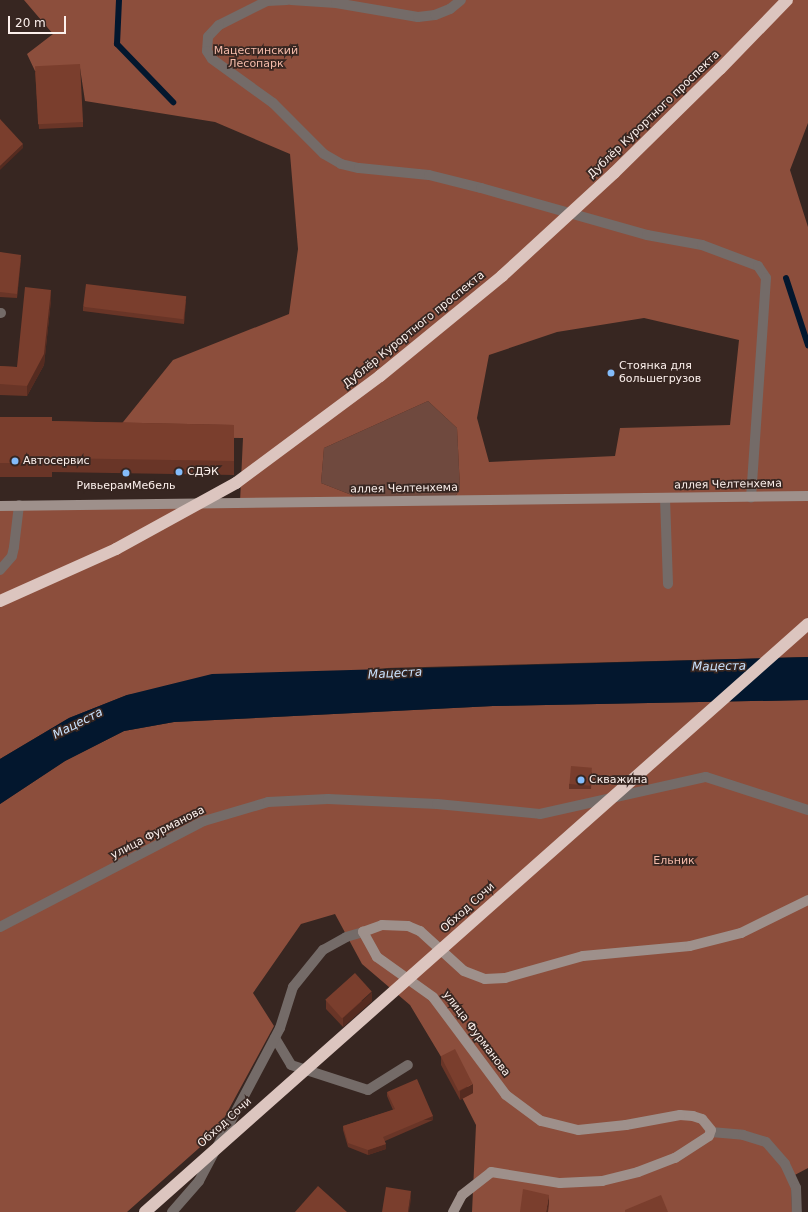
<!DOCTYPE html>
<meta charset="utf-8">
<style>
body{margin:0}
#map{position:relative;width:808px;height:1212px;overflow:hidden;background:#372621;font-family:"DejaVu Sans",sans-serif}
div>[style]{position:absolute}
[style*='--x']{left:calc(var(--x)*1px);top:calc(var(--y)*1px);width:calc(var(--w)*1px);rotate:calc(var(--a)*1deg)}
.green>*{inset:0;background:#6f493e}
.forest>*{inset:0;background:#8c4e3c}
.water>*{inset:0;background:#03172e}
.stream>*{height:6px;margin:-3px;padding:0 3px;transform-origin:3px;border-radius:3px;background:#03172e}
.lane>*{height:10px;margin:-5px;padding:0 5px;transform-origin:5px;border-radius:5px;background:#746b68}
.street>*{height:10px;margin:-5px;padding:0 5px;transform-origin:5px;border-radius:5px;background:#746b68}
.secondary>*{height:10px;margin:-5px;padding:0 5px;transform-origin:5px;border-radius:5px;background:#9e908b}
.highway>*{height:12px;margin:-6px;padding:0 6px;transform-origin:6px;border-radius:6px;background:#dcc5bf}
.highway-bridge>*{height:12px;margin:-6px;padding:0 6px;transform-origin:6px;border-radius:6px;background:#dcc5bf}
.wall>*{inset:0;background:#693527}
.shaded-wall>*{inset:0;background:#552b20;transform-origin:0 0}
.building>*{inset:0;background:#7a3e2d;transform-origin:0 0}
.dots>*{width:11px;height:11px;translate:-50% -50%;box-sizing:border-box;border:2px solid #372621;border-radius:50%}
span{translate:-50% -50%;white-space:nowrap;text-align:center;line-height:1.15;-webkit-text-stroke:3.5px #372621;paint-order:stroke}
.park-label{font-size:11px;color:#f3baa9}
.street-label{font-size:11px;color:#fcf0ec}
.poi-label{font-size:11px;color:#fcf0ec}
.left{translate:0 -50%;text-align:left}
.water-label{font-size:12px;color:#c9e2fe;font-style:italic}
.scale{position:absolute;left:8px;top:16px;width:58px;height:18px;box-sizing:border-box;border:2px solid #fcf0ec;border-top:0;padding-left:5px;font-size:12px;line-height:14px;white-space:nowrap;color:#fcf0ec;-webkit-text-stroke:3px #372621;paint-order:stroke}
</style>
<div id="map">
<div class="green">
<div style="clip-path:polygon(428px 401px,457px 428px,460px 489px,453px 500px,367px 501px,321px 483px,324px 448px)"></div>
</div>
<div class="forest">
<div style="clip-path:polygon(evenodd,24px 0,808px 0,808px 123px,790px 170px,808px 227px,808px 657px,387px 668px,127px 695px,69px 718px,0 759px,0 506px,240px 502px,243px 438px,111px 437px,173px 360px,289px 314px,298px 249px,290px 154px,215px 122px,85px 101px,80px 68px,35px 71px,27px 54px,53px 34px,24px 0,644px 318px,739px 340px,730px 425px,620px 428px,615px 456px,489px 462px,477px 418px,489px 355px,557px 332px,644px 318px,24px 0,428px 401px,457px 428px,460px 489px,453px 500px,367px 501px,321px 483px,324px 448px,428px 401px)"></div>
<div style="clip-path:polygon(808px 700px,808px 1168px,791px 1177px,792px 1212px,472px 1212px,476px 1125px,443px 1060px,410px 1005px,362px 964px,335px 914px,301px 924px,253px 993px,274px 1026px,216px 1133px,127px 1212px,0 1212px,0 804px,65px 761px,124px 731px,174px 722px,493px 706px)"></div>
</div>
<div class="water">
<div style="clip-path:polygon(808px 657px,808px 700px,493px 706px,174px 722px,124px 731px,65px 761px,0 804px,0 759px,69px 718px,127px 695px,212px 674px)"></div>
</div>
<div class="stream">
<div style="--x:119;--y:0;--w:44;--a:92.6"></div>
<div style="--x:117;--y:44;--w:81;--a:46"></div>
<div style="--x:786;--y:278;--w:71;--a:71.8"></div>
</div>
<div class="lane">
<div style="--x:287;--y:0;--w:20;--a:177"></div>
<div style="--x:267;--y:1;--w:54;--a:153.4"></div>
<div style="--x:219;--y:25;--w:16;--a:133"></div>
<div style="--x:208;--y:37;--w:14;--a:94"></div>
<div style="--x:207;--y:51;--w:9;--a:58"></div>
<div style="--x:212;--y:59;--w:75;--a:35.8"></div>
<div style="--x:273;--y:103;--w:72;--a:45"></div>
<div style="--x:324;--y:154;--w:20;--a:30"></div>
<div style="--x:341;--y:164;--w:18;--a:13"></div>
<div style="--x:359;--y:168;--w:70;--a:5.7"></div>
<div style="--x:429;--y:175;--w:54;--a:14"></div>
<div style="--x:481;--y:188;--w:173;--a:15.8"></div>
<div style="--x:647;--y:235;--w:56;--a:10.3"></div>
<div style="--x:702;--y:245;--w:60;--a:20.6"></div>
<div style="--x:758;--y:266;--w:14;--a:56"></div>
<div style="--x:766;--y:278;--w:220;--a:93.9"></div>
<div style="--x:291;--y:0;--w:45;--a:3.8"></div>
<div style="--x:336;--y:3;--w:83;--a:9.7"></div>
<div style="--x:418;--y:17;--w:17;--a:-7"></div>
<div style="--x:435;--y:15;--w:16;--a:-22"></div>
<div style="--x:450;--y:9;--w:14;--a:-39"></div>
<div style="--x:0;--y:313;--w:1;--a:0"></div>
<div style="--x:665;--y:498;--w:86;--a:88"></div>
<div style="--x:0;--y:570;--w:18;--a:-49"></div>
<div style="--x:12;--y:556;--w:9;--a:-77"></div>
<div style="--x:14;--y:547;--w:42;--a:-83.2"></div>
<div style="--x:275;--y:1038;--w:31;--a:59"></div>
<div style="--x:291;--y:1065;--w:81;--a:18"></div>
<div style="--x:368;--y:1090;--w:47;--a:-32"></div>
<div style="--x:172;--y:1212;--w:41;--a:-48.9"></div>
<div style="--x:199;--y:1181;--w:173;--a:-62.1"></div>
<div style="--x:280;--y:1028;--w:43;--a:-72.4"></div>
<div style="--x:293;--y:987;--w:48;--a:-51"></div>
<div style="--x:323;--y:950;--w:26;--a:-29"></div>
<div style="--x:346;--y:937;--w:18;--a:-16"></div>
</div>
<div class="street">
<div style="--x:0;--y:927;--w:230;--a:-27.5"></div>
<div style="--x:204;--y:821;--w:67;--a:-16.5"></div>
<div style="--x:268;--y:802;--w:60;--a:-2.9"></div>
<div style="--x:328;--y:799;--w:109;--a:2.6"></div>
<div style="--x:437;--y:804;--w:103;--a:5.5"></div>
<div style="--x:540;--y:814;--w:170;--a:-12.6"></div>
<div style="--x:706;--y:777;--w:107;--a:17.9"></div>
<div style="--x:711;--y:1132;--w:32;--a:5"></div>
<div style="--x:743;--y:1135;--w:24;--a:17"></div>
<div style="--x:766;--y:1142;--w:29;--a:49"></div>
<div style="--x:785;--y:1164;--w:26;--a:65"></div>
<div style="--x:796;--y:1188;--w:24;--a:88"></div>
</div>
<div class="secondary">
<div style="--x:0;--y:506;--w:808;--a:-0.71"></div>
<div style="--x:453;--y:1212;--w:19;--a:-62"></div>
<div style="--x:462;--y:1195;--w:37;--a:-38"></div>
<div style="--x:491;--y:1172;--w:70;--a:9.1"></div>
<div style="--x:560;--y:1183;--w:42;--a:-2.7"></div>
<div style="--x:602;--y:1181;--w:37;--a:-14"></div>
<div style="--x:638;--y:1172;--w:40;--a:-21"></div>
<div style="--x:675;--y:1158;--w:40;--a:-32.9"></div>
<div style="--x:709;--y:1136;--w:6;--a:-72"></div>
<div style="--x:711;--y:1130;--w:14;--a:-129"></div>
<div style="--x:702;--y:1119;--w:9;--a:-162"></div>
<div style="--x:693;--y:1116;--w:13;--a:-176"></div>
<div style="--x:680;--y:1115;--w:55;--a:169.5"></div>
<div style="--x:626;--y:1125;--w:48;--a:174.1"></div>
<div style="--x:578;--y:1130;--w:38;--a:-166"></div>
<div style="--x:541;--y:1121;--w:44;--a:-143.4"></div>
<div style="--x:506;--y:1095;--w:122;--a:-126.7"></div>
<div style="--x:433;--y:997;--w:69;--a:-144.5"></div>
<div style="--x:377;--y:957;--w:29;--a:-119"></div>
<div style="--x:363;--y:932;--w:20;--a:-20"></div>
<div style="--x:382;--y:925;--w:26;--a:2"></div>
<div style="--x:408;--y:926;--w:13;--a:23"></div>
<div style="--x:420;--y:931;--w:59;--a:42.3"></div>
<div style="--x:464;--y:971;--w:22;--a:21"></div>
<div style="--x:485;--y:979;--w:20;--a:-3"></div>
<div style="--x:505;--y:978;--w:81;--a:-15.8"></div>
<div style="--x:583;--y:956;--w:107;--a:-5.3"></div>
<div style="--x:690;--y:946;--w:53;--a:-14.3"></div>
<div style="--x:741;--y:933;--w:75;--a:-26.2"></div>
</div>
<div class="highway">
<div style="--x:720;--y:69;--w:96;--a:-45.8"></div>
</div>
<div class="highway-bridge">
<div style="--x:0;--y:601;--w:127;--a:-24.1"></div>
<div style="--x:116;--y:549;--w:137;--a:-28.8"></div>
<div style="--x:236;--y:483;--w:179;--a:-36.6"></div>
<div style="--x:380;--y:376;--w:158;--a:-39.3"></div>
<div style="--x:502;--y:276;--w:152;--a:-42.6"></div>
<div style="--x:614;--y:173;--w:148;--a:-44.5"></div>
<div style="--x:145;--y:1212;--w:886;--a:-41.57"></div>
</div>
<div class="wall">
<div style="clip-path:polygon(35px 71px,83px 122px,83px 127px,39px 129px)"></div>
<div style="clip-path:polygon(0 252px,21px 259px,17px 298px,0 297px)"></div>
<div style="clip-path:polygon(51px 300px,44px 365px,27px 396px,0 395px,0 366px,17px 367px)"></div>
<div style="clip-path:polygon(186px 301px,184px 324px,83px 311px,83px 307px)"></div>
<div style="clip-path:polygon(0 417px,52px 421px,234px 425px,234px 475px,52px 472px,52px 477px,0 477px)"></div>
<div style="clip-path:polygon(592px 772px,591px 789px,569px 789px,569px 784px)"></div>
<div style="clip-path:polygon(326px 1000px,372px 1001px,343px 1027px,326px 1009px)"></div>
<div style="clip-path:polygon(441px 1056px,473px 1093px,460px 1100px,441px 1065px)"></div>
<div style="clip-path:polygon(387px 1092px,433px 1120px,385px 1141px,386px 1149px,368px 1155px,348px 1147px,343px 1130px,343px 1126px,393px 1110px,387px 1096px)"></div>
</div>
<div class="shaded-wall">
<div style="clip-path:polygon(23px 144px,23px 148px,0 170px,0 166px)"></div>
<div style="clip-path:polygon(21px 255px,21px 259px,17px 298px,17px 294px)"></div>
<div style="clip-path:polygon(51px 290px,51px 300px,44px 365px,27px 396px,27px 386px)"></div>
<div style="clip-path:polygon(186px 297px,186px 301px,184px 324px,184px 319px)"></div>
<div style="clip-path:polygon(372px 992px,372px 1001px,343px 1027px,343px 1018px)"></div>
<div style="clip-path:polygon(473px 1084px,473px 1093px,460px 1100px,460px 1091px)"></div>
<div style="left:433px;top:1116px;width:4px;height:54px;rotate:90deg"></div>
<div style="clip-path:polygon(386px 1144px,386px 1149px,368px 1155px,368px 1150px)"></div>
<div style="clip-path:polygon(411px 1191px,411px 1200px,409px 1212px,408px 1212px)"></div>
<div style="clip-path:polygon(549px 1195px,549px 1204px,548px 1212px,546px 1212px)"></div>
</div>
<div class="building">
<div style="left:80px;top:64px;width:58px;height:45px;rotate:87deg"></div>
<div style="clip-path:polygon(0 119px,23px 144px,0 166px)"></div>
<div style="clip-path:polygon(0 252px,21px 255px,17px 294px,0 292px)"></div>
<div style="left:86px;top:284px;width:101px;height:23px;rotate:7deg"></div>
<div style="clip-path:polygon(25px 287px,51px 290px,44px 354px,27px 386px,0 384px,0 366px,17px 367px)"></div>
<div style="clip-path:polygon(0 417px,52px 417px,52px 421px,234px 425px,234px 461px,52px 458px,52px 463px,0 463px)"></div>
<div style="left:571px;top:766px;width:21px;height:18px;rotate:5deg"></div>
<div style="left:355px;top:973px;width:25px;height:40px;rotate:48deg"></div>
<div style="left:455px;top:1049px;width:39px;height:16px;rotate:63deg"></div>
<div style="clip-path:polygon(417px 1079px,433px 1116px,383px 1137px,386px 1144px,368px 1150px,348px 1143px,343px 1126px,395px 1109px,387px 1092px)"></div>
<div style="clip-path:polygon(318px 1186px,347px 1212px,295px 1212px)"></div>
<div style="clip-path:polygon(386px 1187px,411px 1191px,408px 1212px,382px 1212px)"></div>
<div style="clip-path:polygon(523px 1189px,549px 1195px,546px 1212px,520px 1212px)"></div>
<div style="clip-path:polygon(661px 1195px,668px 1212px,625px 1212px,625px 1210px)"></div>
</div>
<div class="dots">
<div style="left:611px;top:373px;background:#83bcfb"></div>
<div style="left:15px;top:461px;background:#83bcfb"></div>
<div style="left:179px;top:472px;background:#83bcfb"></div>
<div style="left:126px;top:473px;background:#83bcfb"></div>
<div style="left:581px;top:780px;background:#83bcfb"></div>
</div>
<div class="park-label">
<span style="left:256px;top:58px">Мацестинский<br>Лесопарк</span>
<span style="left:674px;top:861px">Ельник</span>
</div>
<div class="street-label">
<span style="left:654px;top:115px;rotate:-44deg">Дублёр Курортного проспекта</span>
<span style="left:414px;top:330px;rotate:-39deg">Дублёр Курортного проспекта</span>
<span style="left:728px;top:485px;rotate:-1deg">аллея Челтенхема</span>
<span style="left:404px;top:489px;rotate:-1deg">аллея Челтенхема</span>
<span style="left:158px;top:833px;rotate:-27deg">улица Фурманова</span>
<span style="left:468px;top:908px;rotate:-42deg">Обход Сочи</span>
<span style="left:476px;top:1034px;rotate:53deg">улица Фурманова</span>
<span style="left:225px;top:1123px;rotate:-42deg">Обход Сочи</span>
</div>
<div class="poi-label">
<span class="left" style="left:619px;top:373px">Стоянка для<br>большегрузов</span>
<span class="left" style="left:23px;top:461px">Автосервис</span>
<span class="left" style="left:187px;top:472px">СДЭК</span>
<span style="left:126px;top:486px">РивьерамМебель</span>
<span class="left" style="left:589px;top:780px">Скважина</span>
</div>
<div class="water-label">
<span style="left:719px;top:667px;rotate:-1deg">Мацеста</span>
<span style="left:395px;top:674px;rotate:-3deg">Мацеста</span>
<span style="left:78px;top:724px;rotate:-27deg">Мацеста</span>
</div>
<div class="scale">20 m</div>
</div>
